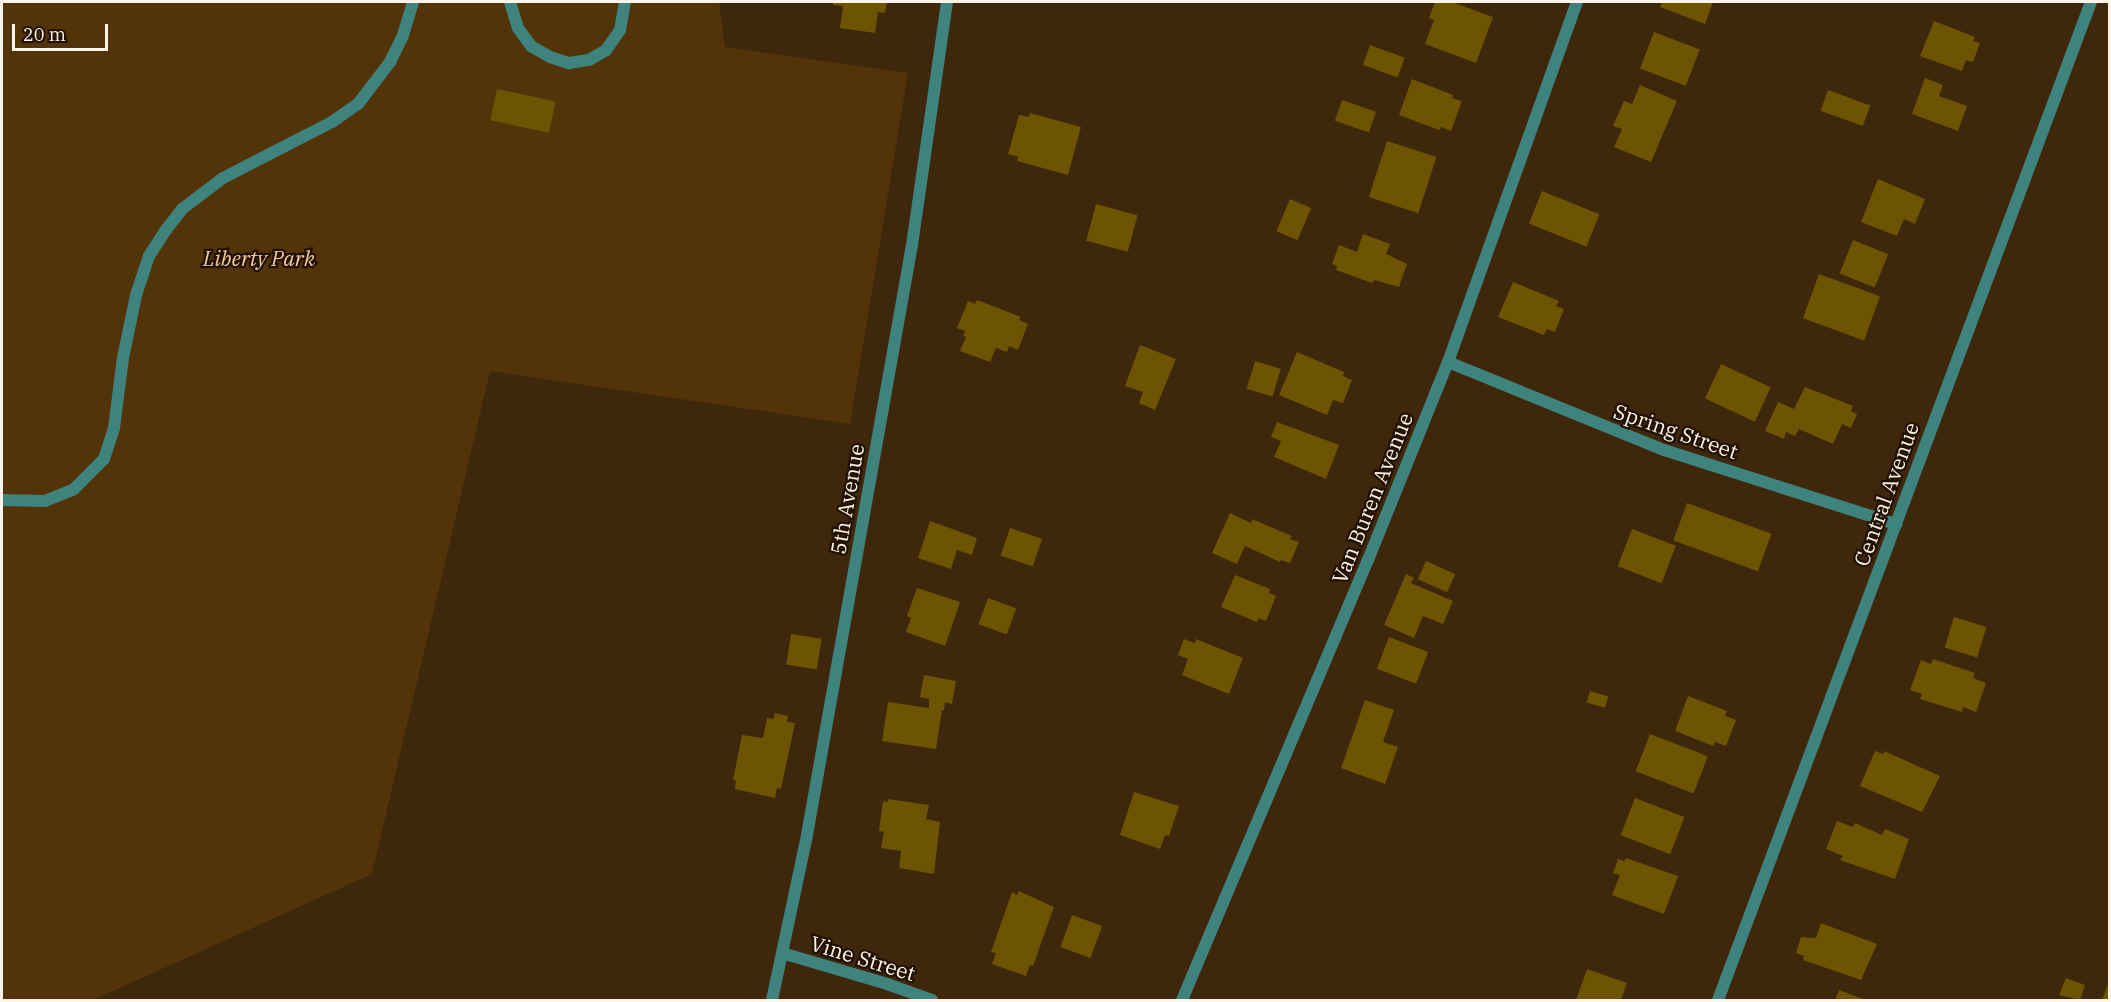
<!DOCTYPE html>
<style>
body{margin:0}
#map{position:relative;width:2111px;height:1002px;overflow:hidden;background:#3e270b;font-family:"IBM Plex Serif",serif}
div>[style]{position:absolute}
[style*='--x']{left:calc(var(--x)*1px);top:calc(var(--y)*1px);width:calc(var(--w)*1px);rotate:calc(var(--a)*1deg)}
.green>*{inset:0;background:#533409}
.building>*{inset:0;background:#6c5402;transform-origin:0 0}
.service>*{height:12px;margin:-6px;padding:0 6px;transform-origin:6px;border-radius:6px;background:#3f837e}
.minor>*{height:12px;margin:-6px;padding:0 6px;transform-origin:6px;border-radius:6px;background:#3f837e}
.tertiary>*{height:12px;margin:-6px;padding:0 6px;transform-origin:6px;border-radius:6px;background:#3f837e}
span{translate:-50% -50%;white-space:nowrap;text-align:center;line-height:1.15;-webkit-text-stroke:4.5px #210;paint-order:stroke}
.park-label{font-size:21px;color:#f3cb9e;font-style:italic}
.street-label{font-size:21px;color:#fdf3e8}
.frame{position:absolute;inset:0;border:3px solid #fdf3e8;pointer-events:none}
.scale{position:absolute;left:12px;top:24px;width:96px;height:27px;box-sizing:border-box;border:3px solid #fdf3e8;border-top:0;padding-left:8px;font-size:18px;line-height:21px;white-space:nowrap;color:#fdf3e8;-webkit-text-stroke:4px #210;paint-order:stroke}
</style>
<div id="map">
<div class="green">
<div style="clip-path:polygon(2px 2px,719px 2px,725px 47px,908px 73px,850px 424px,490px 371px,372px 874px,93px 1000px,2px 1000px)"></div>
</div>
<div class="building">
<div style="clip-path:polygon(833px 2px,887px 2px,885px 13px,878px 12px,875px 33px,840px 28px,843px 6px,833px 5px)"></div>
<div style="clip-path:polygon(1435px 2px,1452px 2px,1493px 17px,1476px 63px,1425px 44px,1434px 20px,1429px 18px)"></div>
<div style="clip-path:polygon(1662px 2px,1713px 2px,1705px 24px,1660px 7px)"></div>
<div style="clip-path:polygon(1934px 21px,1975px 37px,1973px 41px,1980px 43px,1973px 62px,1966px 60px,1962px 71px,1920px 56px)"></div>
<div style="left:1654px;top:32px;width:49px;height:39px;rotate:21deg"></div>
<div style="left:1370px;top:45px;width:37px;height:21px;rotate:20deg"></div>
<div style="clip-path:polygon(1925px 78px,1943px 85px,1939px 96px,1967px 106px,1958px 131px,1912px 114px)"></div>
<div style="clip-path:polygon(1412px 79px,1453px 95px,1452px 98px,1462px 101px,1451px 131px,1441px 127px,1439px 130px,1399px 115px)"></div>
<div style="clip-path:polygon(1640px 85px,1677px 101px,1651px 162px,1614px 147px,1622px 129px,1613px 126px,1624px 101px,1632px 104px)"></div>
<div style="left:497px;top:89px;width:60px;height:32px;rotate:12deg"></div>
<div style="left:1828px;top:90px;width:45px;height:22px;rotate:20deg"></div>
<div style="left:1342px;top:100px;width:36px;height:22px;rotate:19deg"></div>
<div style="clip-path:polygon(1030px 113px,1081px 127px,1068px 175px,1017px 161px,1018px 157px,1008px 154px,1019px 115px,1029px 117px)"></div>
<div style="left:1387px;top:141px;width:52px;height:59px;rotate:18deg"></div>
<div style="clip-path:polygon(1878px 179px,1925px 199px,1915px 224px,1904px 219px,1897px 236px,1861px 222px)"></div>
<div style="left:1542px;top:191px;width:62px;height:35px;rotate:22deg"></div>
<div style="left:1290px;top:199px;width:23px;height:35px;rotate:23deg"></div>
<div style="left:1096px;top:204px;width:43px;height:38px;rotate:15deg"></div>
<div style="clip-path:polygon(1363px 234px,1390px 244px,1386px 254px,1407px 264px,1399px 287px,1374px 280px,1372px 283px,1336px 270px,1337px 266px,1332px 264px,1339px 245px,1357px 252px)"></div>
<div style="left:1853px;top:240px;width:38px;height:36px;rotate:22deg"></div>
<div style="left:1819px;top:274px;width:65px;height:47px;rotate:20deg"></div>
<div style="clip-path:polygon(1513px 282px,1559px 301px,1556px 306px,1564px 309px,1555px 332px,1547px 329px,1544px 335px,1498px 317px)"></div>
<div style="clip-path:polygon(977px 300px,1021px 317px,1019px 320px,1028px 324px,1018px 350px,1009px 346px,1007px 352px,996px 348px,990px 362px,960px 351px,966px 337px,963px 336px,965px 331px,957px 328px,968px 301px,975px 304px)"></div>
<div style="clip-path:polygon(1140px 345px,1176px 359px,1155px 410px,1139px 403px,1143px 392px,1125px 386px)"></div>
<div style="clip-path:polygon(1297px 352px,1344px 372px,1343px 376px,1352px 380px,1343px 403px,1333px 400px,1327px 415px,1279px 395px)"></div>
<div style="left:1255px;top:361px;width:27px;height:29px;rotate:17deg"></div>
<div style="left:1721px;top:364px;width:55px;height:38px;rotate:25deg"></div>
<div style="clip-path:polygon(1805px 387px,1853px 406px,1851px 411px,1857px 414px,1851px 428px,1842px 424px,1833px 444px,1799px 429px,1795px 436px,1786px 432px,1784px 439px,1765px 431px,1778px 402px,1794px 409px)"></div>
<div style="clip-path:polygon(1277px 422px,1339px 445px,1326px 479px,1274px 457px,1281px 441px,1271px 437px)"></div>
<div style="left:1687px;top:503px;width:90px;height:40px;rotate:20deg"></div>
<div style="clip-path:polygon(1230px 513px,1251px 523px,1252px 519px,1292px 536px,1290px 539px,1299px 542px,1290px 563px,1281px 560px,1280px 562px,1245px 546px,1237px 564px,1212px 553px)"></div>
<div style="clip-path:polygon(930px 521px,977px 538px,972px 555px,957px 550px,951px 569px,918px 558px)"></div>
<div style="left:1010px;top:528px;width:34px;height:29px;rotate:19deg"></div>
<div style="left:1632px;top:529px;width:47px;height:40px;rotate:21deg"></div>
<div style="left:1426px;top:561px;width:32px;height:20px;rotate:24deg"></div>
<div style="clip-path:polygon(1406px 574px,1414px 578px,1411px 583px,1453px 601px,1443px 624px,1423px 616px,1414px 638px,1384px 625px)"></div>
<div style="clip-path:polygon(1235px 575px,1270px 589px,1269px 593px,1276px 596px,1266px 621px,1259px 618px,1257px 622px,1221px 607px)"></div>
<div style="clip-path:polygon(917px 588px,960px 602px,945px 646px,906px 632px,911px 618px,907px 616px)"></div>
<div style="left:988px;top:598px;width:30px;height:28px;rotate:20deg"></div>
<div style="left:1954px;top:617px;width:34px;height:32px;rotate:17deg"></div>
<div style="left:791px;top:634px;width:31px;height:31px;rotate:9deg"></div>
<div style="left:1389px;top:637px;width:42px;height:34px;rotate:21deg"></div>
<div style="clip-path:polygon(1184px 639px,1195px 643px,1196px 639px,1243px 658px,1229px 694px,1182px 675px,1188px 659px,1178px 655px)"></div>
<div style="clip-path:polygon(1933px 659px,1975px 673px,1973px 678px,1986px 683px,1976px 712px,1963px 707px,1962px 712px,1920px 699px,1922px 694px,1910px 690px,1921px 660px,1931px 664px)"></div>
<div style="clip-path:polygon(924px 675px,956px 681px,952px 704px,945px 702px,944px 710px,942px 710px,936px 749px,882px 741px,888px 702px,929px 708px,929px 699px,920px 697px)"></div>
<div style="left:1590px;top:691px;width:19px;height:12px;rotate:16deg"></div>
<div style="clip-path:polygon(1688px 696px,1727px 711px,1725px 716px,1736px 720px,1726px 746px,1715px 742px,1713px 746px,1675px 731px)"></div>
<div style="clip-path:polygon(1365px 700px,1394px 710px,1383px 742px,1398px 747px,1385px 784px,1341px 768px)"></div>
<div style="clip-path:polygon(775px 713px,788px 716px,787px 722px,795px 723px,781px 789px,777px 788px,775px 798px,735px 789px,736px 780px,733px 780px,742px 735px,763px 738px,767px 718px,773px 719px)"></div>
<div style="left:1650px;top:734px;width:62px;height:40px;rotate:21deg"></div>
<div style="clip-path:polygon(1875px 751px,1883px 754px,1884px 751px,1940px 776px,1922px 812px,1860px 786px)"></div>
<div style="clip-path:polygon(1134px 792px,1179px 806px,1169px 836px,1165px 835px,1160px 849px,1120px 835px)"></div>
<div style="left:1635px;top:798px;width:53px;height:40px;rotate:21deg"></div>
<div style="clip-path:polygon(888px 799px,929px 805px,926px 819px,940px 822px,934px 874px,899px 868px,901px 851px,881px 848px,884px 832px,879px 831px,883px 801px,888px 802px)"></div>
<div style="clip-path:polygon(1837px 821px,1853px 827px,1855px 823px,1882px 835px,1885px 829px,1909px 839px,1895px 879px,1840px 860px,1843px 856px,1826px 849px)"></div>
<div style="clip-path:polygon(1626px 858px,1678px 876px,1664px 914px,1612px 895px,1620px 875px,1613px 873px,1618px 859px,1624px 861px)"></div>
<div style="clip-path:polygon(1019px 891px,1054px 907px,1033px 966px,1030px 965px,1026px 976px,992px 964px,996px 953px,991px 952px,1012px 892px,1017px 895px)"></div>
<div style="left:1072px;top:915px;width:32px;height:34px;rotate:20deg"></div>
<div style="clip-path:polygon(1821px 923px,1877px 944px,1861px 980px,1803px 960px,1804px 956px,1796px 953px,1801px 937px,1816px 938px)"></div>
<div style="clip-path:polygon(1587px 969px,1627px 983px,1621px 1000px,1576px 1000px)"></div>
<div style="clip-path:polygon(2066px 978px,2085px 985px,2080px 1000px,2059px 995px)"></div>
<div style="clip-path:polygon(2109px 982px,2110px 1000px,2102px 1000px)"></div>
<div style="clip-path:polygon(1839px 990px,1866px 1000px,1835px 1000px)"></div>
</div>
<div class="service">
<div style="--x:510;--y:2;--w:27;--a:73"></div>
<div style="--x:518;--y:28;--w:22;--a:54"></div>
<div style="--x:531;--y:46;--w:22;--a:30"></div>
<div style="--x:550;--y:57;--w:20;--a:18"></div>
<div style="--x:569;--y:63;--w:20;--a:-9"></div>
<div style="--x:589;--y:60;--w:20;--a:-30"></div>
<div style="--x:606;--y:50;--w:24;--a:-55"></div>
<div style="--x:620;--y:30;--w:28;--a:-80"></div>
<div style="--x:2;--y:500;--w:43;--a:1.3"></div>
<div style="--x:45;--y:501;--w:31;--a:-22"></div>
<div style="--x:74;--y:489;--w:42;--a:-45"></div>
<div style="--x:104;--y:459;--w:33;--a:-72"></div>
<div style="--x:114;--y:428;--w:71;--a:-82.7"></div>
<div style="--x:123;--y:358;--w:64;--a:-78.3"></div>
<div style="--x:136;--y:295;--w:41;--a:-71.6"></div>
<div style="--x:149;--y:256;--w:30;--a:-57"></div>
<div style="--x:165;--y:231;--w:28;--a:-52"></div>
<div style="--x:182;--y:209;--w:51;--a:-37.1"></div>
<div style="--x:223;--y:178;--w:123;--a:-27.2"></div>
<div style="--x:332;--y:122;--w:32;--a:-35"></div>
<div style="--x:358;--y:104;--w:53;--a:-52.7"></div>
<div style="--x:390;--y:62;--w:30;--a:-64"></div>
<div style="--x:403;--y:35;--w:34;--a:-73"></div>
</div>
<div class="minor">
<div style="--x:1448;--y:362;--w:233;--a:22.2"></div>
<div style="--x:1664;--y:450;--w:244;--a:17.7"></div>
<div style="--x:782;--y:953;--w:109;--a:16.4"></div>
<div style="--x:887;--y:984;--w:48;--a:19.6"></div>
<div style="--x:1182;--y:1000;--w:478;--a:-67.1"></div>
<div style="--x:1368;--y:560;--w:214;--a:-68"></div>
<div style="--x:1448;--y:362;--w:382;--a:-70.3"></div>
<div style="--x:1718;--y:1000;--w:1065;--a:-69.51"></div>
</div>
<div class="tertiary">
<div style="--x:772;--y:1000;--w:169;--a:-78"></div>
<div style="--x:807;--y:835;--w:599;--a:-79.91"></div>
<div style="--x:912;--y:245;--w:246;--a:-81.8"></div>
</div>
<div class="park-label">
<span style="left:259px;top:258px">Liberty Park</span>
</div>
<div class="street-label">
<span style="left:1676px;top:431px;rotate:19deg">Spring Street</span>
<span style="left:1886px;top:494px;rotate:-70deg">Central Avenue</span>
<span style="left:1372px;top:498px;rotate:-68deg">Van Buren Avenue</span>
<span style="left:847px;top:499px;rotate:-80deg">5th Avenue</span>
<span style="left:863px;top:958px;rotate:17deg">Vine Street</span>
</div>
<div class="frame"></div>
<div class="scale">20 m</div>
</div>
